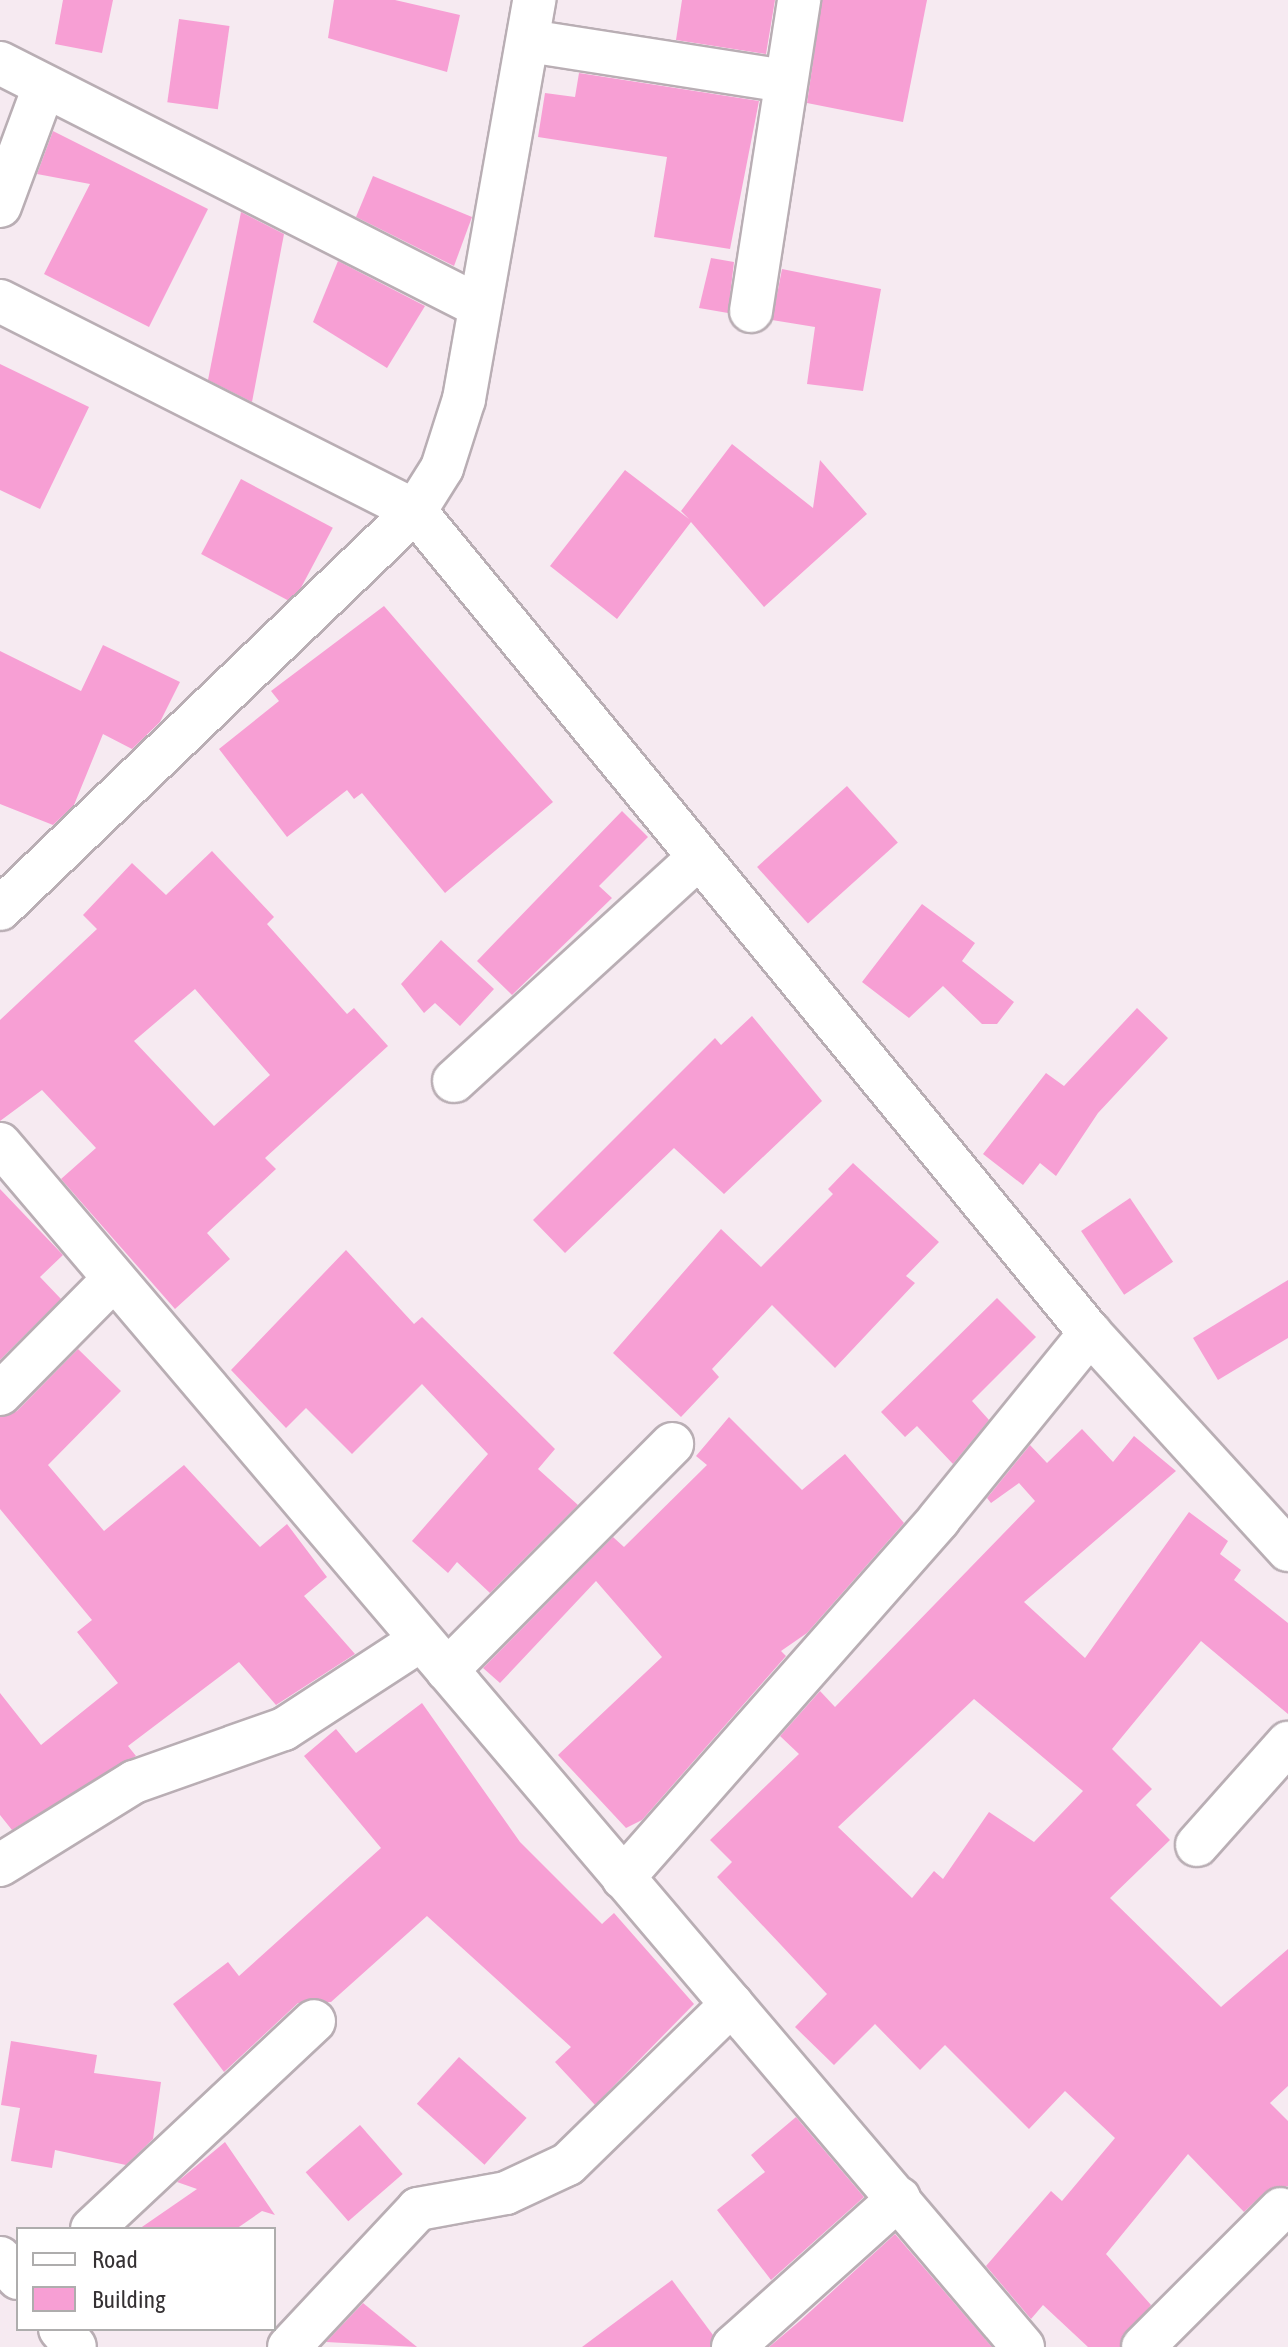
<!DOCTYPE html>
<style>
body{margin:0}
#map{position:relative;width:1288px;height:2347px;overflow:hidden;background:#f6eaf1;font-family:"Asap Condensed",sans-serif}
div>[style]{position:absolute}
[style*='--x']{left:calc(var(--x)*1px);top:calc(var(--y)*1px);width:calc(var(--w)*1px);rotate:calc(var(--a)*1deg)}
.building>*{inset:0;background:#f79fd4;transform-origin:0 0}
.roads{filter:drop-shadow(2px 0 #b9aeb4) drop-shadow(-2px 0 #b9aeb4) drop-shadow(0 2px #b9aeb4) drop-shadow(0 -2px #b9aeb4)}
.street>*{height:42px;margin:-21px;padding:0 21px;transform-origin:21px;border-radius:21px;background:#fff}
span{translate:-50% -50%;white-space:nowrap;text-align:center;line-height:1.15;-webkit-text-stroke:8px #fff;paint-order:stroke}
.legend{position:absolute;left:16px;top:2227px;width:260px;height:104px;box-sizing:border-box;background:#fff;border:2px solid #aeadad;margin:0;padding:10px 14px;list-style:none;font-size:24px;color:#353133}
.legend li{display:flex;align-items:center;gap:16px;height:40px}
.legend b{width:40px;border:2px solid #aeadad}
</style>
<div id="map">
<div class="building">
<div style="clip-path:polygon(63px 0,113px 0,102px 53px,55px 44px)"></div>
<div style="clip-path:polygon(334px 0,395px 0,460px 15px,447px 72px,328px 38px)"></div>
<div style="clip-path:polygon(682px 0,775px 0,766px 54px,676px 40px)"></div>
<div style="clip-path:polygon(822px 0,927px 0,903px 122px,807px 103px)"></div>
<div style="left:179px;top:19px;width:51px;height:84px;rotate:8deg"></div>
<div style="clip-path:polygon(579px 73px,759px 101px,730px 249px,654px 237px,667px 157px,538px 137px,545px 93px,575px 97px)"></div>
<div style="clip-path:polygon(53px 131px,208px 209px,149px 327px,44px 274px,90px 184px,37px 174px)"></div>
<div style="clip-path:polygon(373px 176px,472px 217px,454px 266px,356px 217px)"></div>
<div style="clip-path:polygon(241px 212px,284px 234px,252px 402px,208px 380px)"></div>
<div style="clip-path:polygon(711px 258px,734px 262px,728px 313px,699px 308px)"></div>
<div style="clip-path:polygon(338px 261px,425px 306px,387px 368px,313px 322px)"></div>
<div style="clip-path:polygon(782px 269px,881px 289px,863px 391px,807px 384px,815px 327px,772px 320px)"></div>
<div style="clip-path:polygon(0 364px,89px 407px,40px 509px,0 490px)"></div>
<div style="clip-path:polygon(732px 444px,813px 508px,820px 460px,867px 514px,764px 607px,691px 522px,617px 619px,550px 566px,625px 470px,689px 519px,681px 511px)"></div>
<div style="left:241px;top:479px;width:104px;height:85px;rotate:28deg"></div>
<div style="clip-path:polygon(384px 606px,553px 802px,445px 893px,362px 793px,354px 799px,347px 790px,287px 837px,219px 749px,279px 701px,271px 691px)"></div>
<div style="clip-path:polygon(103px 645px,180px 682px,160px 722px,132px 749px,103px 734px,74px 805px,53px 825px,0 804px,0 651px,81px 691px)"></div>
<div style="left:847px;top:786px;width:76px;height:121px;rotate:48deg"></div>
<div style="clip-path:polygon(622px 811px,648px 837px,599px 886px,612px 898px,512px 995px,477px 961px)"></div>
<div style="clip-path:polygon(evenodd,212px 851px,274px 917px,267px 924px,347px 1014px,354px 1008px,388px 1046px,265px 1158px,276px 1169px,207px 1233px,230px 1259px,175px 1309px,61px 1179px,96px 1148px,42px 1090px,0 1121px,0 1020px,97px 929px,83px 915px,132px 863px,166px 895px,212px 851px,195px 989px,270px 1075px,214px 1126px,134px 1041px,195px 989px)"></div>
<div style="clip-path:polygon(922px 904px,975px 943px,962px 961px,1014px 1002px,997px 1024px,982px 1024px,943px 986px,909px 1018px,862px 982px)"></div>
<div style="clip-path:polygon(441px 940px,494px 989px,460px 1026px,435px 1003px,424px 1013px,401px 984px)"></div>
<div style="clip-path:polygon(1137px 1008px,1168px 1038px,1098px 1113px,1056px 1176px,1040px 1163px,1023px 1185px,983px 1154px,1046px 1073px,1064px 1086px)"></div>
<div style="clip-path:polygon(752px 1016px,822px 1101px,724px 1194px,674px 1148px,565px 1253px,533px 1220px,715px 1038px,721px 1045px)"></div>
<div style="clip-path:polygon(853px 1163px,939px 1242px,906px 1276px,915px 1283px,835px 1368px,772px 1305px,712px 1369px,719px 1377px,681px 1417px,613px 1353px,721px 1229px,761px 1267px,833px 1194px,828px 1189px)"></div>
<div style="clip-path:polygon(0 1189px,63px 1255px,40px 1277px,61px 1299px,0 1360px)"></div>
<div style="left:1130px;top:1198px;width:77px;height:59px;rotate:56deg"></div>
<div style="clip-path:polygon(346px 1250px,414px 1324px,422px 1317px,555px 1449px,538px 1469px,578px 1505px,490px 1593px,457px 1562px,448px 1573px,412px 1541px,488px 1454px,422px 1384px,352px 1454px,306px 1408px,286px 1428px,231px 1370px)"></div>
<div style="clip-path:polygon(1288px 1280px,1288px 1338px,1218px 1380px,1193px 1338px)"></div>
<div style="clip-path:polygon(997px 1298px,1036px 1337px,972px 1401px,989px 1420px,953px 1464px,917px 1426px,905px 1437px,881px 1412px)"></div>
<div style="clip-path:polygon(78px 1349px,121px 1391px,48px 1465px,104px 1531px,184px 1465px,260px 1547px,287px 1524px,327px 1577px,304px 1596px,355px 1654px,276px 1705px,239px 1662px,128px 1746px,136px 1756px,12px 1830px,0 1815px,0 1693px,41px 1745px,118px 1683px,77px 1632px,92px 1620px,0 1509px,0 1417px,17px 1411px)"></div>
<div style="clip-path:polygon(729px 1417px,802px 1490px,845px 1454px,904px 1523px,807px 1633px,781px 1651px,786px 1656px,642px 1820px,626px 1828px,558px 1755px,662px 1657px,596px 1581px,500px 1683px,483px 1668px,613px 1537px,624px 1547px,707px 1465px,696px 1456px)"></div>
<div style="clip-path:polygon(evenodd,1082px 1429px,1113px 1462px,1134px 1436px,1176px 1471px,1024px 1602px,1085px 1658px,1189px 1512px,1228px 1541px,1220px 1554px,1241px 1570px,1234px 1580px,1288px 1623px,1288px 1714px,1201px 1641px,1112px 1749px,1152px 1789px,1136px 1805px,1170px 1840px,1110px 1898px,1221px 2007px,1288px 1949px,1288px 2086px,1270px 2103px,1288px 2121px,1288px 2186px,1265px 2192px,1244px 2212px,1188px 2154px,1106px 2254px,1151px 2305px,1120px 2347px,1088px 2347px,1043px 2305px,1031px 2319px,986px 2266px,1051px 2191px,1062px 2201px,1115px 2138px,1065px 2091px,1029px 2129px,945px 2045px,920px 2070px,875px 2024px,834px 2065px,795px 2027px,827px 1994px,717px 1877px,732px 1862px,710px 1840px,799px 1754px,780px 1736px,820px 1691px,835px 1707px,1035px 1501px,1019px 1483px,991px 1503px,987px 1498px,1030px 1445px,1047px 1463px,1082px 1429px,974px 1699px,1083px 1791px,1034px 1842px,989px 1812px,943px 1879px,934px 1871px,912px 1898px,838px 1827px,974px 1699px)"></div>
<div style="clip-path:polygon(422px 1703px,520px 1842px,602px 1924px,614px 1913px,694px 2004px,595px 2105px,555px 2062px,571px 2047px,427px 1916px,331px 2002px,298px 2003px,224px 2072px,173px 2004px,228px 1962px,239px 1976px,381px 1848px,304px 1756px,336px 1729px,356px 1753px)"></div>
<div style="clip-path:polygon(11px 2041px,97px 2055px,94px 2073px,161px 2082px,153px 2139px,126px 2165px,55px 2150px,52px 2168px,11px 2161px,20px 2108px,1px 2105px)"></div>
<div style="left:459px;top:2057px;width:91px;height:63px;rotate:42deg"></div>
<div style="clip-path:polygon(796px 2117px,864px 2197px,771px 2280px,717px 2210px,765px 2172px,751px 2155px)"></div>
<div style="left:360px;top:2125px;width:65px;height:72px;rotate:49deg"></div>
<div style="clip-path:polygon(225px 2142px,275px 2215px,262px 2211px,236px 2229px,139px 2229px,197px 2189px,177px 2182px)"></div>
<div style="clip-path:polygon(895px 2234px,992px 2347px,769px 2347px,801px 2320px)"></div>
<div style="clip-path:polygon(672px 2280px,713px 2335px,710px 2347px,582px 2347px)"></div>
<div style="clip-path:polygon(363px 2303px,417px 2347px,326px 2342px)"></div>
</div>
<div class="roads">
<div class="street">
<div style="--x:529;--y:41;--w:259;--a:8.9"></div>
<div style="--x:0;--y:63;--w:537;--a:26.9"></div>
<div style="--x:0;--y:206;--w:127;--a:-69.7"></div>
<div style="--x:0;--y:301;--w:465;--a:26.8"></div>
<div style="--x:415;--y:511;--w:1064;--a:50.61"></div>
<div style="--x:1090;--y:1333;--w:294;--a:47.6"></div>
<div style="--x:751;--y:311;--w:315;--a:-81.2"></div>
<div style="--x:0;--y:909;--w:575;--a:-43.8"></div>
<div style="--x:415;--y:511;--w:51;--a:-57.9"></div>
<div style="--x:442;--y:468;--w:72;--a:-72.3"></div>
<div style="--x:464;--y:399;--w:405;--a:-80"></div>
<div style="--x:454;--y:1081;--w:328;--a:-42.4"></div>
<div style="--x:0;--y:1144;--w:1579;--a:49.62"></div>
<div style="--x:0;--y:1394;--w:161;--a:-45.3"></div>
<div style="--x:447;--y:1670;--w:319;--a:-45.1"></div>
<div style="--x:1197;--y:1845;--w:137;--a:-48.3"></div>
<div style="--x:0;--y:1865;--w:158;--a:-31.8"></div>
<div style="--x:134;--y:1782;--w:159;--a:-19.5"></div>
<div style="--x:284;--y:1729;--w:163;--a:-33"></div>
<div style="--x:623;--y:1878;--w:478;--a:-48.6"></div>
<div style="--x:939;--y:1519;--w:240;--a:-50.9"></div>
<div style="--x:92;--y:2229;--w:304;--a:-43.1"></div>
<div style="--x:0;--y:2258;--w:27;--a:48"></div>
<div style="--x:60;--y:2329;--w:23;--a:50"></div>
<div style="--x:289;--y:2347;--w:189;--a:-46.9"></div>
<div style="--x:418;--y:2209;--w:89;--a:-10.3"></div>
<div style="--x:506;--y:2193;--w:68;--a:-25.1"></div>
<div style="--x:568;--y:2164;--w:229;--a:-44.3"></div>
<div style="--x:733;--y:2347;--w:223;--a:-41.9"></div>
<div style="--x:1143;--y:2347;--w:195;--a:-45"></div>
</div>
</div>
<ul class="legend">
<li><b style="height:10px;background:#fff"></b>Road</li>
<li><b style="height:22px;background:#f79fd4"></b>Building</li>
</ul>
</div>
